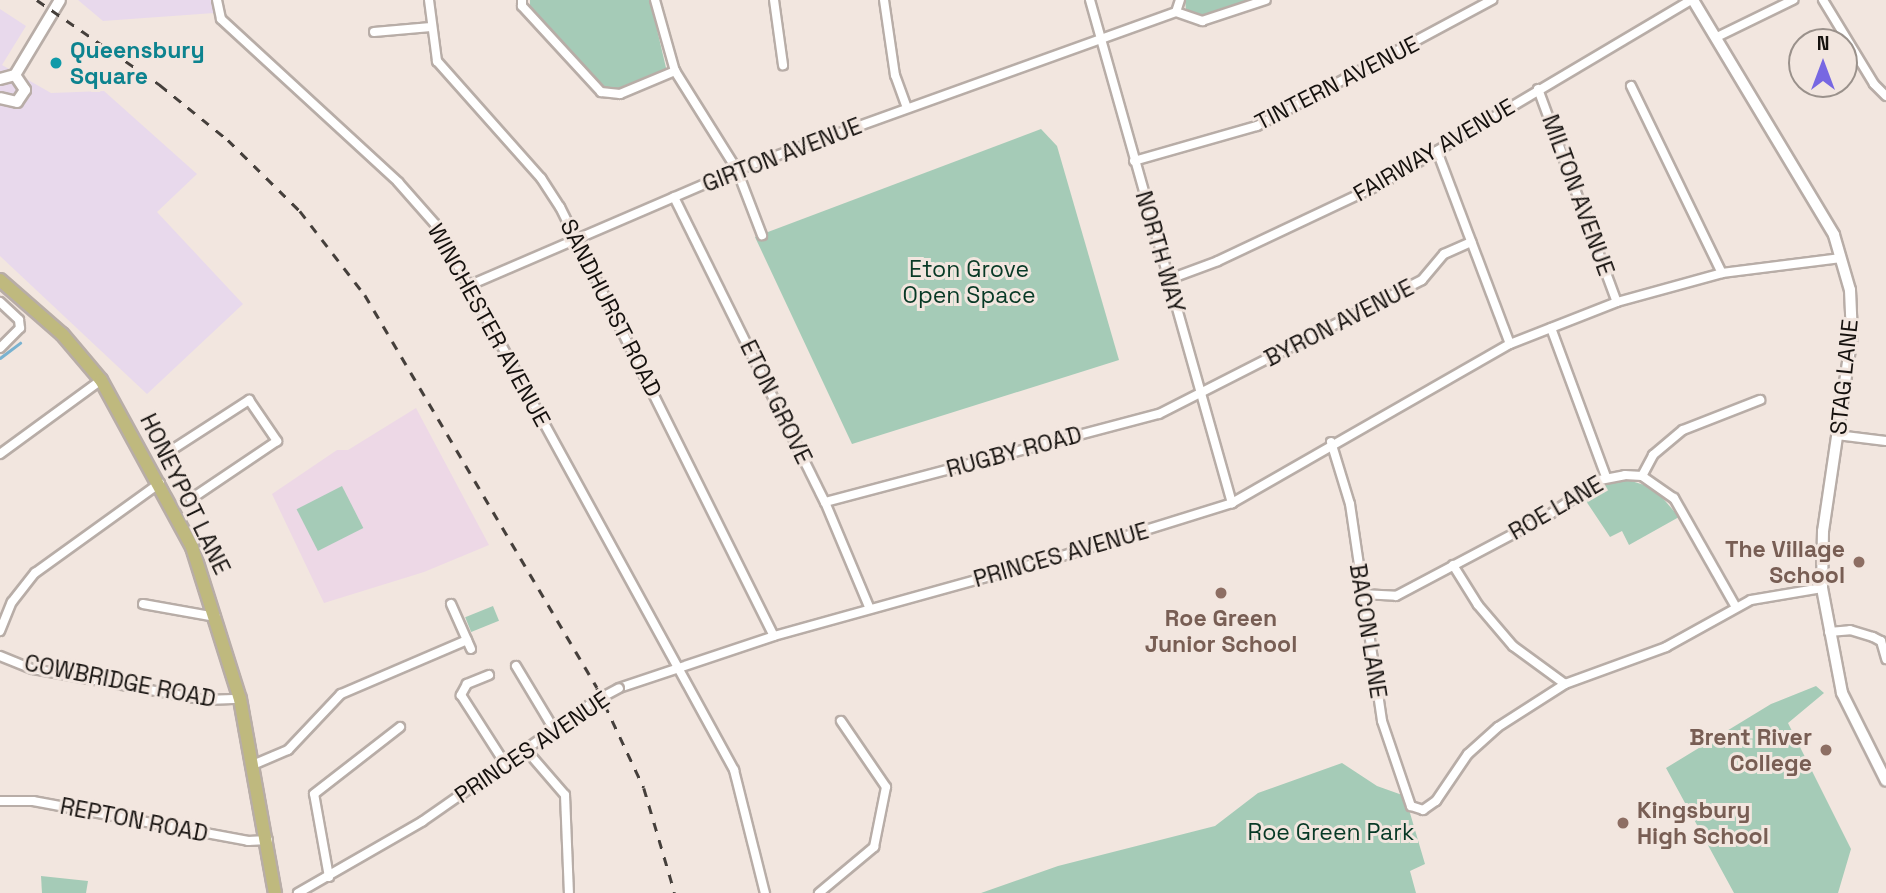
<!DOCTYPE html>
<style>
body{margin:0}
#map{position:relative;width:1886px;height:893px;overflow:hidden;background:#f2e6df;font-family:"Space Grotesk",sans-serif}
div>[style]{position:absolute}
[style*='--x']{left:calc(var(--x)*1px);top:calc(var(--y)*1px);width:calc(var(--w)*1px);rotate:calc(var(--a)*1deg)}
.commercial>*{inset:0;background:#e8d9ec}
.medical>*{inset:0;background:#edd8e6}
.green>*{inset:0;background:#a5cbb7;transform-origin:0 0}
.stream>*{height:2.5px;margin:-1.25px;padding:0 1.25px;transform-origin:1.25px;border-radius:1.25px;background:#79b2d0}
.roads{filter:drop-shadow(2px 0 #b8ada7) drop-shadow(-2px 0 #b8ada7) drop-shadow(0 2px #b8ada7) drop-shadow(0 -2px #b8ada7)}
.minor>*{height:8px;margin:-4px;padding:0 4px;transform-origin:4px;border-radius:4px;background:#fff}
.tertiary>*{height:10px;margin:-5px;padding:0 5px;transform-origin:5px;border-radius:5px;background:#fff}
.primary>*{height:12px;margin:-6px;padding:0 6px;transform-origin:6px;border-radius:6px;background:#bfb97e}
.rail>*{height:2.5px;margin-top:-1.25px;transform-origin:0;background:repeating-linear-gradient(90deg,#453f3b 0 9px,transparent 0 18px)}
.bridges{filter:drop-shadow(2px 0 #b8ada7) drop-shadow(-2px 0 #b8ada7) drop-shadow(0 2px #b8ada7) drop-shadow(0 -2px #b8ada7)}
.minor-bridge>*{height:8px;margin:-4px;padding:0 4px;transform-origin:4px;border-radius:4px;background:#fff}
.dots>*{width:19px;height:19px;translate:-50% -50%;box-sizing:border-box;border:4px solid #f2e6df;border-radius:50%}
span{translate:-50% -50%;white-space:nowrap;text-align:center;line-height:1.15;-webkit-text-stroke:6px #f2e6df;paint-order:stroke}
.culture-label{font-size:23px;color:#0d838f;font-weight:700}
.left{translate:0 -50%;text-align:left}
.street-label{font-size:23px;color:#15110e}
.park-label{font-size:23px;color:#073925}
.education-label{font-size:23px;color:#785e54;font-weight:700}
.right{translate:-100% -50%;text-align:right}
.north{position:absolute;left:1788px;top:28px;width:70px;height:70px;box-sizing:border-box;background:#f2e6df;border:2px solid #9a918b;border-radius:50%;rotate:0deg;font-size:19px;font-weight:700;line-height:28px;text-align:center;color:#15110e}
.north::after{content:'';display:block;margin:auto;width:24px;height:32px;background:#7767e2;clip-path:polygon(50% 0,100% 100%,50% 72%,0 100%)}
</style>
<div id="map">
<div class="commercial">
<div style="clip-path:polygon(78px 0,213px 0,214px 13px,103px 21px)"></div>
<div style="clip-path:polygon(0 9px,26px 26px,2px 65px,51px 93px,104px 91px,197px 174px,157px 212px,243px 304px,147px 394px,0 256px)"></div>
</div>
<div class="medical">
<div style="clip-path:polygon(416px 408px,489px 545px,424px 572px,324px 603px,272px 494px,337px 450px,348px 450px)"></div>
</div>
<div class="green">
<div style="clip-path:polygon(530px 0,650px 0,667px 72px,619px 91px,605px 90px,530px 9px)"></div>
<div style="clip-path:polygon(1185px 0,1254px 0,1204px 17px,1186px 10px)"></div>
<div style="clip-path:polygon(1041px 129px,1057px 146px,1119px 360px,852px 444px,755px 237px)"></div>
<div style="clip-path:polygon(1628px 480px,1654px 488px,1679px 517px,1629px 545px,1622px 531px,1610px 537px,1584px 498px,1602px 485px)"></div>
<div style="left:342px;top:486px;width:47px;height:51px;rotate:63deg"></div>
<div style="left:493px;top:606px;width:16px;height:30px;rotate:68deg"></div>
<div style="clip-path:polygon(1816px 686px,1824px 693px,1788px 723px,1851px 849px,1838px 893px,1734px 893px,1666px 768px,1771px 704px)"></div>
<div style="clip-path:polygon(1342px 763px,1377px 786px,1405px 796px,1425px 864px,1410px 871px,1416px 893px,981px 893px,1058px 866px,1215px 826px,1258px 793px)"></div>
<div style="clip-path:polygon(41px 876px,88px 881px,86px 893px,42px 893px)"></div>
</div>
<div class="stream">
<div style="--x:0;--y:358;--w:25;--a:-37"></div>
</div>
<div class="roads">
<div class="minor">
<div style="--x:217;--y:0;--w:19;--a:78"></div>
<div style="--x:221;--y:19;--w:241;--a:42.6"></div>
<div style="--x:398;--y:182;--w:56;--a:48.6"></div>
<div style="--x:435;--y:224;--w:623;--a:61.29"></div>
<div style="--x:734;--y:770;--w:127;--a:75.9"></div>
<div style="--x:429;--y:0;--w:62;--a:82.5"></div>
<div style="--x:437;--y:61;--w:157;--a:48.4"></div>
<div style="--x:541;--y:178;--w:35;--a:57"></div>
<div style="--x:560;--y:207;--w:479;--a:63.5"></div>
<div style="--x:522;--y:0;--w:6;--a:90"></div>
<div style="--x:522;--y:6;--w:117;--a:47.4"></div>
<div style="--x:601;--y:92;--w:19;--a:6"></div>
<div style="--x:620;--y:94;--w:60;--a:-22.7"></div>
<div style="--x:655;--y:0;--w:74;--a:74.3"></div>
<div style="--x:675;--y:71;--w:117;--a:57.9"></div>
<div style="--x:737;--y:170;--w:70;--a:69"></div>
<div style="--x:774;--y:0;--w:66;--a:82.1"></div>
<div style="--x:884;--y:0;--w:76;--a:81.7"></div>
<div style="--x:895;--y:75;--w:35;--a:70"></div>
<div style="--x:1090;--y:0;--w:523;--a:74.24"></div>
<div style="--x:1823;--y:0;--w:98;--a:58.7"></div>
<div style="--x:1874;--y:84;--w:17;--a:45"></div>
<div style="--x:1176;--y:12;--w:28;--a:19"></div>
<div style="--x:1202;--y:21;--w:67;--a:-18.2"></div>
<div style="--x:1176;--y:12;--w:13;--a:-72"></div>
<div style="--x:374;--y:32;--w:57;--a:-5"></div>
<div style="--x:1717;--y:37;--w:85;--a:-26"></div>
<div style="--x:1631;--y:86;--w:208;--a:64.1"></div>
<div style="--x:1538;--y:89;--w:227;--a:69.7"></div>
<div style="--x:1437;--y:151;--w:206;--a:69.3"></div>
<div style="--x:1134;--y:161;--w:128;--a:-15.9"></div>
<div style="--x:1257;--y:126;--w:267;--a:-28.2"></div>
<div style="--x:674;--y:197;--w:340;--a:63.7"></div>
<div style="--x:825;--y:502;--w:116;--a:67.2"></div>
<div style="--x:1167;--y:280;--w:54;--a:-20.4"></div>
<div style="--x:1218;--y:261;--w:183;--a:-25.3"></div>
<div style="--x:1383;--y:183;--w:358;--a:-30.7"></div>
<div style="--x:470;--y:285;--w:291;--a:-23.3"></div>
<div style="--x:737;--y:170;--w:467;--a:-19.8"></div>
<div style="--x:0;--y:302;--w:26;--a:43"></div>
<div style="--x:19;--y:320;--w:8;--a:83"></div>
<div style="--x:20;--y:328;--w:28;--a:135"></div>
<div style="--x:1551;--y:328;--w:159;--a:69.7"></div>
<div style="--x:1837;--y:435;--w:49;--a:7"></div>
<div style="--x:1331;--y:442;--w:65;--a:73"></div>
<div style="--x:1350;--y:504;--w:219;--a:81.6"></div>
<div style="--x:1382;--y:721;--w:90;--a:71.2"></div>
<div style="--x:1411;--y:806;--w:13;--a:18"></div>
<div style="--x:1423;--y:810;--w:16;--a:-35"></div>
<div style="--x:1436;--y:801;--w:57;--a:-55.8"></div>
<div style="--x:1468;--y:754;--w:40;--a:-42"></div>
<div style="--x:1498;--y:727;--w:80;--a:-32.7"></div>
<div style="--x:1565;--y:684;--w:108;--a:-20.1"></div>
<div style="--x:1666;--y:647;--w:97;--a:-28.9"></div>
<div style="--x:1751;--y:600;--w:72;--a:-9.6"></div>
<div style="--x:167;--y:453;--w:98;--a:-32.9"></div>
<div style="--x:249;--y:400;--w:50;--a:55.7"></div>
<div style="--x:277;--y:441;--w:104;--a:146"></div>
<div style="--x:0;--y:454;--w:125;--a:-36.2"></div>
<div style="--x:1642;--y:476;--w:24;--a:-62"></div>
<div style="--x:1653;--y:455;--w:39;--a:-40"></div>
<div style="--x:1683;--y:430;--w:83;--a:-21.3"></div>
<div style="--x:825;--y:502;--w:345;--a:-14.8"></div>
<div style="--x:1159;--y:414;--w:295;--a:-27"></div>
<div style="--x:1422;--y:280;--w:34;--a:-50"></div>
<div style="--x:1444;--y:254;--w:30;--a:-24"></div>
<div style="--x:1453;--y:565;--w:47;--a:58"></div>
<div style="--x:1478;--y:605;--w:54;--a:49.5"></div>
<div style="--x:1513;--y:646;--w:64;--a:36.2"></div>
<div style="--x:1361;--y:594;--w:35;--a:3"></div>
<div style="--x:1396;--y:596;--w:173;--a:-27.9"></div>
<div style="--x:1549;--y:515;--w:62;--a:-34.5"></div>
<div style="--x:1600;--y:480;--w:25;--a:-11"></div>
<div style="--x:1625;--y:475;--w:17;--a:3"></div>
<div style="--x:1642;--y:476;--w:39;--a:35"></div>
<div style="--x:1674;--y:498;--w:125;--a:60.4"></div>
<div style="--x:143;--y:604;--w:74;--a:10.1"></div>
<div style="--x:451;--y:604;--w:49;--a:66"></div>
<div style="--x:0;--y:631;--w:31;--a:-68"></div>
<div style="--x:12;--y:602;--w:37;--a:-52"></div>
<div style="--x:35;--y:573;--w:154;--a:-35.8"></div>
<div style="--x:1829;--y:632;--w:21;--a:-5"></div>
<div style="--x:1850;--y:630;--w:24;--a:17"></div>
<div style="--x:1873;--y:637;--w:9;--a:27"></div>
<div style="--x:1881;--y:641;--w:19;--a:74"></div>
<div style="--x:0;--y:656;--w:35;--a:22"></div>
<div style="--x:33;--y:669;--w:176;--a:10.2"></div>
<div style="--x:206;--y:700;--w:34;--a:-2"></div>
<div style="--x:516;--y:666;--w:76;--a:59"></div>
<div style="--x:489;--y:675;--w:24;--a:158"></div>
<div style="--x:467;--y:684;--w:13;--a:119"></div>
<div style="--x:461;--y:695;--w:83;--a:57.3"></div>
<div style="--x:619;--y:688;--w:163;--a:-18.5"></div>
<div style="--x:774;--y:636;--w:296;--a:-15.5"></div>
<div style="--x:1059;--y:557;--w:181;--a:-17.3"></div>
<div style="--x:1232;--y:503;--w:320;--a:-29.8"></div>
<div style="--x:1510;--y:344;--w:115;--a:-21.4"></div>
<div style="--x:1617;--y:302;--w:109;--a:-15.4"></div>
<div style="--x:1722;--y:273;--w:120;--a:-7.2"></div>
<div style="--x:527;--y:751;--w:58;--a:49.2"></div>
<div style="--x:565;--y:795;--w:98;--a:87.7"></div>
<div style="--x:255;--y:764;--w:36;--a:-23"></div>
<div style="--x:288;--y:750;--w:77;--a:-46.6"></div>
<div style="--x:341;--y:694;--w:137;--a:-23.2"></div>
<div style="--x:0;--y:801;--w:33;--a:0"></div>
<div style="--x:33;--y:801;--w:219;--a:10.5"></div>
<div style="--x:248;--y:841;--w:20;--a:-3"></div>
<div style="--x:329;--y:877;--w:84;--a:-100.2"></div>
<div style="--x:314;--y:794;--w:109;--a:-37.9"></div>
<div style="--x:298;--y:893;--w:144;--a:-29.9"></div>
<div style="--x:423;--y:821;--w:210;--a:-34.9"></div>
<div style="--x:819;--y:893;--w:72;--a:-39.9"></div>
<div style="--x:874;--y:847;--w:61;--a:-78.7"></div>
<div style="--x:886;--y:787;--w:80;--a:-124.3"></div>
</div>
<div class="tertiary">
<div style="--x:1693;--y:0;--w:274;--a:59"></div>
<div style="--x:1834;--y:235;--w:57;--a:73.8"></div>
<div style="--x:1850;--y:290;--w:45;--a:87.5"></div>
<div style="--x:1852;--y:335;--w:198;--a:98.4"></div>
<div style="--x:1823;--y:531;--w:57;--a:91"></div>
<div style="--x:1822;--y:588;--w:107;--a:79.2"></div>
<div style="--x:1842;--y:693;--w:98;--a:63.4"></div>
<div style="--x:15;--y:75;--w:87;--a:-59"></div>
<div style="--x:0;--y:79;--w:16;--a:-15"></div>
<div style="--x:15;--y:75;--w:18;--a:56"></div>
<div style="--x:25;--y:90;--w:14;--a:124"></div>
<div style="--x:17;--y:102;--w:17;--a:-167"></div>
</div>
<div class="primary">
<div style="--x:0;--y:280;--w:82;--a:41.1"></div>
<div style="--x:62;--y:334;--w:60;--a:49.7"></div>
<div style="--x:101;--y:380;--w:190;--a:61.4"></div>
<div style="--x:192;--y:547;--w:159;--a:72.5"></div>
<div style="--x:240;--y:699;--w:197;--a:79.8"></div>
</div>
</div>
<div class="rail">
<div style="--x:37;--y:0;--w:150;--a:34.6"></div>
<div style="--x:160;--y:85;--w:87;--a:39"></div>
<div style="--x:228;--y:140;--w:101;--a:44.6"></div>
<div style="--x:300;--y:211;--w:106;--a:52.3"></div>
<div style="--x:365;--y:295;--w:456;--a:59.4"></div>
<div style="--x:597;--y:688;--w:110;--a:64.8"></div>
<div style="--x:644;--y:788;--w:109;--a:73.6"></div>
</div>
<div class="bridges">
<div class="minor-bridge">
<div style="--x:595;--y:701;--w:27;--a:-28"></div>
</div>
</div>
<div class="dots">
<div style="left:56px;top:63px;background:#0f9aa8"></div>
<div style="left:1859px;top:562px;background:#8d6e63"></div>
<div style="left:1221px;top:593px;background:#8d6e63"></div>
<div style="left:1826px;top:750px;background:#8d6e63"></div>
<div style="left:1623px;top:823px;background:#8d6e63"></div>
</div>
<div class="culture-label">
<span class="left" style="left:70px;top:63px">Queensbury<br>Square</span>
</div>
<div class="street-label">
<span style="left:1337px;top:83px;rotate:-27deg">TINTERN AVENUE</span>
<span style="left:1434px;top:150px;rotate:-30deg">FAIRWAY AVENUE</span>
<span style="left:782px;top:155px;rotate:-21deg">GIRTON AVENUE</span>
<span style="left:1578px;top:195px;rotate:70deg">MILTON AVENUE</span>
<span style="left:1160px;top:252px;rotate:74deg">NORTH WAY</span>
<span style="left:611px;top:308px;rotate:63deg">SANDHURST ROAD</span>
<span style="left:1339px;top:323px;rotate:-27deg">BYRON AVENUE</span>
<span style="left:489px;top:325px;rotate:61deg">WINCHESTER AVENUE</span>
<span style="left:1844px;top:377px;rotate:-84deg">STAG LANE</span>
<span style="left:776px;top:402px;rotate:64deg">ETON GROVE</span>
<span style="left:1014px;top:452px;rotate:-15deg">RUGBY ROAD</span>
<span style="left:185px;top:494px;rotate:64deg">HONEYPOT LANE</span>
<span style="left:1556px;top:508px;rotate:-30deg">ROE LANE</span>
<span style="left:1061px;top:555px;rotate:-16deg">PRINCES AVENUE</span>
<span style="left:1368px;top:631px;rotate:81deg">BACON LANE</span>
<span style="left:120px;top:681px;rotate:11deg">COWBRIDGE ROAD</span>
<span style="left:532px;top:747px;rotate:-34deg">PRINCES AVENUE</span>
<span style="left:134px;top:820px;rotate:11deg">REPTON ROAD</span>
</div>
<div class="park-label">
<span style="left:969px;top:282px">Eton Grove<br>Open Space</span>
<span style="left:1331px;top:832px">Roe Green Park</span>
</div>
<div class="education-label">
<span class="right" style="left:1845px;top:562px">The Village<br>School</span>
<span style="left:1221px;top:631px">Roe Green<br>Junior School</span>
<span class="right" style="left:1812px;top:750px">Brent River<br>College</span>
<span class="left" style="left:1637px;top:823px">Kingsbury<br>High School</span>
</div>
<div class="north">N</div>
</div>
